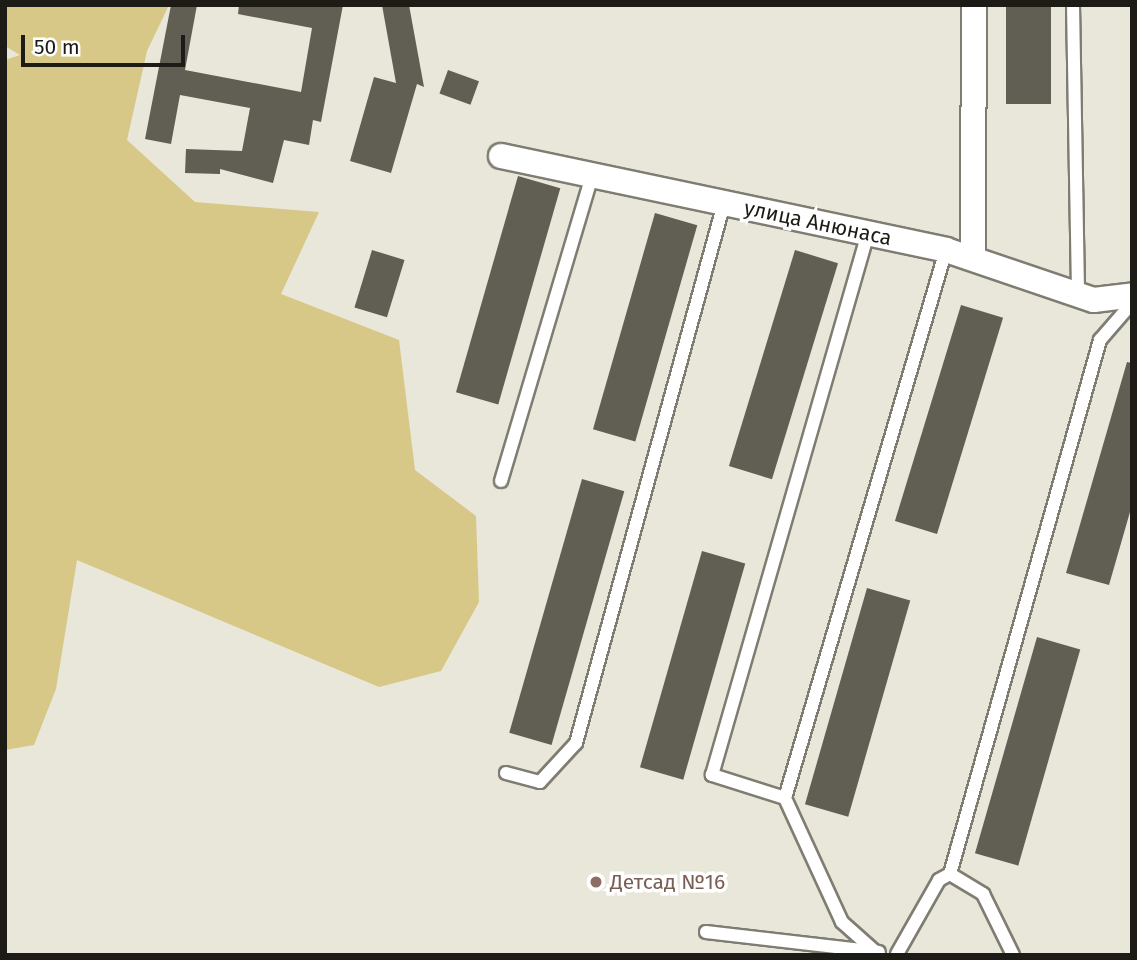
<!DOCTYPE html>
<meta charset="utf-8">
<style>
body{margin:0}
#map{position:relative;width:1137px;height:960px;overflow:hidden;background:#e9e6da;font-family:"Fira Sans",sans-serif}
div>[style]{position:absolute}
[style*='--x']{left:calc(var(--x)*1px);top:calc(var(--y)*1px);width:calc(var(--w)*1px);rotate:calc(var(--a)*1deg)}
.green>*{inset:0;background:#d7c887}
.building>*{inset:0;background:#615e54;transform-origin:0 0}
.roads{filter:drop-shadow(2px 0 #7f7d72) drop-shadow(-2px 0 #7f7d72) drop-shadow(0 2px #7f7d72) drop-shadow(0 -2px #7f7d72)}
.lane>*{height:12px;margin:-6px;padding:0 6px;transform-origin:6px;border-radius:6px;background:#fff}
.street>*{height:24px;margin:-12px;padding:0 12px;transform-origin:12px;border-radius:12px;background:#fff}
.dots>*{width:19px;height:19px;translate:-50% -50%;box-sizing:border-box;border:4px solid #fff;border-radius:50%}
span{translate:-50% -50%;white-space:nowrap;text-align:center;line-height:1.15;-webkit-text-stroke:7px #fff;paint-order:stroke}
.street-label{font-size:21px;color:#1c1b16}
.education-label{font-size:21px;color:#785e54}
.left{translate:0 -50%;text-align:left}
.frame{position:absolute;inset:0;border:7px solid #1c1b16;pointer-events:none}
.scale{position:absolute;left:21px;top:35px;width:164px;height:32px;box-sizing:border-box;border:4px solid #1c1b16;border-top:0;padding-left:9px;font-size:21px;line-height:24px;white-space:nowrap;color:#1c1b16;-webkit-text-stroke:5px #fff;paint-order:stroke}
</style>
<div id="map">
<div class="green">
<div style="clip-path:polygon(5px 5px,169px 5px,147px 51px,127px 140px,195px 202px,319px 212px,281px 294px,399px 340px,415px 470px,476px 516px,479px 602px,441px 671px,379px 687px,77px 560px,56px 689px,34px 745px,5px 750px,5px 60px,20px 55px,5px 46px)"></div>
</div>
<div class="building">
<div style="clip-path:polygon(171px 5px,197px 5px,185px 70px,301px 92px,312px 28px,238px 14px,239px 5px,343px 5px,321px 122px,313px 120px,309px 145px,284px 140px,273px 183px,220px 169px,220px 174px,185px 173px,186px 149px,242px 151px,250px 108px,180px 95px,171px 144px,145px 139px)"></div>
<div style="clip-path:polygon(382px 5px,409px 5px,424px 87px,417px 84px,391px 173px,350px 161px,374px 77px,396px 83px)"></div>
<div style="left:1006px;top:5px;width:45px;height:99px"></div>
<div style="left:448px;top:70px;width:33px;height:25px;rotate:20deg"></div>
<div style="left:518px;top:176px;width:44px;height:225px;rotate:16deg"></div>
<div style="left:655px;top:213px;width:44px;height:225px;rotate:16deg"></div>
<div style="left:372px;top:250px;width:34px;height:60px;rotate:17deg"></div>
<div style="left:795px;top:250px;width:45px;height:226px;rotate:17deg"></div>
<div style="left:961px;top:305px;width:44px;height:226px;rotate:17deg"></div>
<div style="clip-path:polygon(1127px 362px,1132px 363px,1132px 505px,1109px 585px,1066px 573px)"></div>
<div style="left:582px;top:479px;width:44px;height:264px;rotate:16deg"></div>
<div style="left:702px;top:551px;width:45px;height:225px;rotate:16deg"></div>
<div style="left:867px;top:588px;width:45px;height:225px;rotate:16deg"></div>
<div style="left:1037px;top:637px;width:45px;height:225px;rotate:16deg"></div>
</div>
<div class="roads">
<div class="lane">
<div style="--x:1073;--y:5;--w:289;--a:89"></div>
<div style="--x:501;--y:481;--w:319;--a:-73.4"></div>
<div style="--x:506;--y:773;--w:35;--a:15"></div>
<div style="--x:540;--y:782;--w:53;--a:-47.3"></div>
<div style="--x:576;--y:743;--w:560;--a:-74.67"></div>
<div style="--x:785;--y:798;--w:77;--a:-162.5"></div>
<div style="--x:712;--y:775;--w:564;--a:-73.94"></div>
<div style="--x:950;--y:874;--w:39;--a:31"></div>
<div style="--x:983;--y:894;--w:68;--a:63.8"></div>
<div style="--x:706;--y:932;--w:174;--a:6.6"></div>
<div style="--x:897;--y:954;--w:85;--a:-60.4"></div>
<div style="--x:939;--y:880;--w:13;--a:-29"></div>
<div style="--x:950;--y:874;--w:555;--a:-74.31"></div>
<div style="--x:1100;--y:340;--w:49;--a:-49.1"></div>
<div style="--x:879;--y:955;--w:50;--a:-138.3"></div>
<div style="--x:842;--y:922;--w:136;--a:-114.7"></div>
<div style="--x:785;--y:798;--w:571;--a:-73.63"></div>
</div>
<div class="street">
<div style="--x:501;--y:156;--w:455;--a:11.9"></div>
<div style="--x:946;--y:250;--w:156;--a:18.7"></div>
<div style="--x:1094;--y:300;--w:38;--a:-7"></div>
<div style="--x:973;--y:257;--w:252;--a:-89.8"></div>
</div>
</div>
<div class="dots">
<div style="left:596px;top:882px;background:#8d6e63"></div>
</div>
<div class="street-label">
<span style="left:818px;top:223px;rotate:12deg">улица Анюнаса</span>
</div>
<div class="education-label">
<span class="left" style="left:610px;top:882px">Детсад №16</span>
</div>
<div class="frame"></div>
<div class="scale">50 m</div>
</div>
